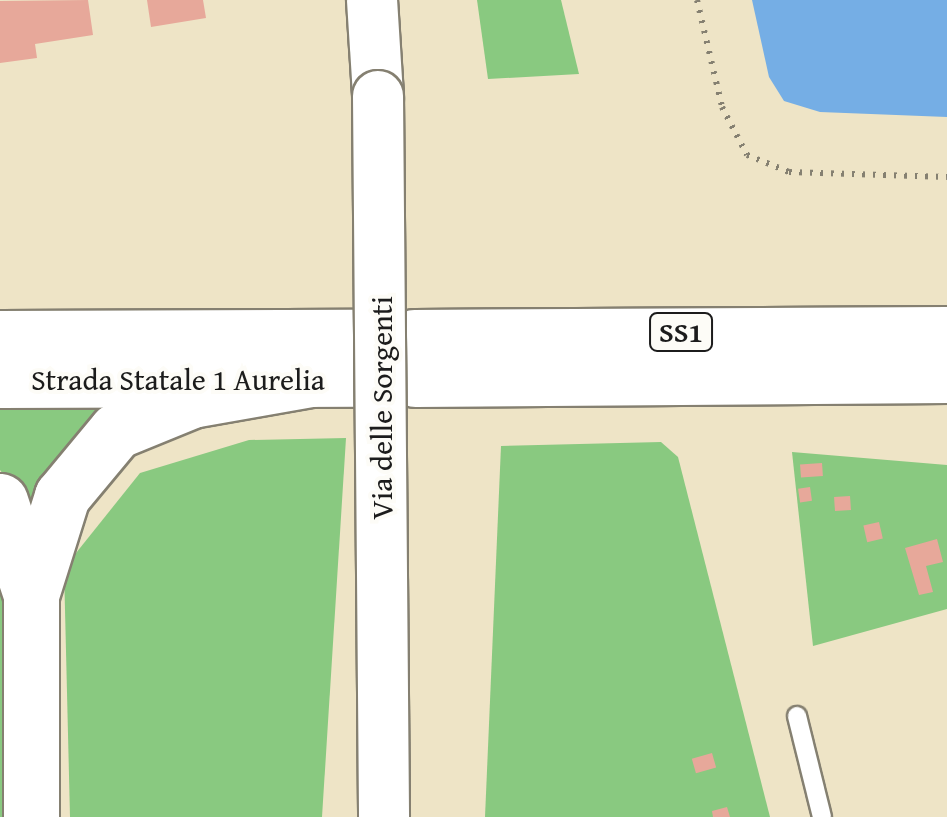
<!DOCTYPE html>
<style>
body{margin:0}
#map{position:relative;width:947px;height:817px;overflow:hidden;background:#eee4c6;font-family:"Gentium Book Plus",serif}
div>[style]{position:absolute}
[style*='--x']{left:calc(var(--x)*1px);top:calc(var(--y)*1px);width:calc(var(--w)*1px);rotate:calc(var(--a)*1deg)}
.green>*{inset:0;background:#89c980}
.water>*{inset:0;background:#75aee5}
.building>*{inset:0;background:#e7a89a;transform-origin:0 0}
.path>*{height:6px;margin-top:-3px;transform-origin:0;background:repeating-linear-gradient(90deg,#858071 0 2.5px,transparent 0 10.5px)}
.roads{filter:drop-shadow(2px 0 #858071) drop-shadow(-2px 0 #858071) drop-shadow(0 2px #858071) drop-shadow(0 -2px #858071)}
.service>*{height:18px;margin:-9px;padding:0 9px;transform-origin:9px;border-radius:9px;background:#fff}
.secondary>*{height:50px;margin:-25px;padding:0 25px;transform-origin:25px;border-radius:25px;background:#fff}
.trunk>*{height:55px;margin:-27.5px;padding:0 27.5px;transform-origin:27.5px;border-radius:27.5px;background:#fff}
.bridges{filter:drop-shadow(2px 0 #858071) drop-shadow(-2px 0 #858071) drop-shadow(0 2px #858071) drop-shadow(0 -2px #858071)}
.secondary-bridge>*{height:50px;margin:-25px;padding:0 25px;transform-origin:25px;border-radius:25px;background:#fff}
span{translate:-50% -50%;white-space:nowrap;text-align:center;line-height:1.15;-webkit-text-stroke:8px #fdfcf7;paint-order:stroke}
.shield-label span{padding:2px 8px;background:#fdfcf7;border:2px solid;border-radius:8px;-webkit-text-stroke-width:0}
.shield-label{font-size:28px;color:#1c1c1c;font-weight:700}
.street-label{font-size:30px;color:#1c1c1c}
</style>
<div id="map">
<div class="green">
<div style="clip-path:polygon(477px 0,561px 0,579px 74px,488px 79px)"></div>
<div style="clip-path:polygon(112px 400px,29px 508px,0 470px,0 401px)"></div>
<div style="clip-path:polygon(346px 438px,322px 817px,70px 817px,64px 568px,140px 473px,249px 440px)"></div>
<div style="clip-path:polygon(661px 442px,678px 457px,770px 817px,485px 817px,501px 446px)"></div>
<div style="clip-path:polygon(792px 452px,947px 465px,947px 609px,813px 646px)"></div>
<div style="clip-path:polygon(0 551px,12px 600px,12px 817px,0 817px)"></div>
</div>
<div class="water">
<div style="clip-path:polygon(752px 0,947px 0,947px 117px,820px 112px,784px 101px,769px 77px)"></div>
</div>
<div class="building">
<div style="clip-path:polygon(88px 0,93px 35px,35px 44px,37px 58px,0 63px,0 1px)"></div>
<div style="clip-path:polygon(147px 0,203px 0,206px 18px,151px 27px)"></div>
<div style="left:822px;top:463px;width:13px;height:22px;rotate:86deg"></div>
<div style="left:810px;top:487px;width:14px;height:12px;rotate:82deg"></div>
<div style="left:850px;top:496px;width:14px;height:16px;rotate:86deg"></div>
<div style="left:879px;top:522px;width:17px;height:16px;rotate:77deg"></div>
<div style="clip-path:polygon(937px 539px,943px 562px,926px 566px,933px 592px,919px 595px,905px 548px)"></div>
<div style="left:712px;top:753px;width:15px;height:21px;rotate:74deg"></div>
<div style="clip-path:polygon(727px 807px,730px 817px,713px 817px,712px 811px)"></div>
</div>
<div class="path">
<div style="--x:697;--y:0;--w:110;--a:76.8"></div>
<div style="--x:722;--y:107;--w:54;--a:62.5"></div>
<div style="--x:747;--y:155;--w:45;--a:22"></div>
<div style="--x:789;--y:172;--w:158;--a:1.8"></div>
</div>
<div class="roads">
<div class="service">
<div style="--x:797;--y:716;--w:104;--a:76.1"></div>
</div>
<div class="secondary">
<div style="--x:372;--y:0;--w:96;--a:86.4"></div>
</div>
<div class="trunk">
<div style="--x:414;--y:337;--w:533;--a:-0.32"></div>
<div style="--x:0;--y:338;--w:353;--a:-0.2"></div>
<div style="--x:415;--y:379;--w:532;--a:-0.43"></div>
<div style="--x:0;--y:380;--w:357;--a:-0.2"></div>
<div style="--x:0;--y:501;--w:99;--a:71.7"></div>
<div style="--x:31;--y:595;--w:222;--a:90"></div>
<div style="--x:31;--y:595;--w:104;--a:-72.6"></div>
<div style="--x:62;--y:496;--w:85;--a:-50.3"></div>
<div style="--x:116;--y:431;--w:82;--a:-22.2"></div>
<div style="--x:192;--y:400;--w:121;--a:-10"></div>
</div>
</div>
<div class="bridges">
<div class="secondary-bridge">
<div style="--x:378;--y:96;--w:721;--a:89.52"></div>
</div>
</div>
<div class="shield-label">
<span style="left:681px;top:332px">SS1</span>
</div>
<div class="street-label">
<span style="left:178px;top:379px">Strada Statale 1 Aurelia</span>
<span style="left:381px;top:408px;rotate:-90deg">Via delle Sorgenti</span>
</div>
</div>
